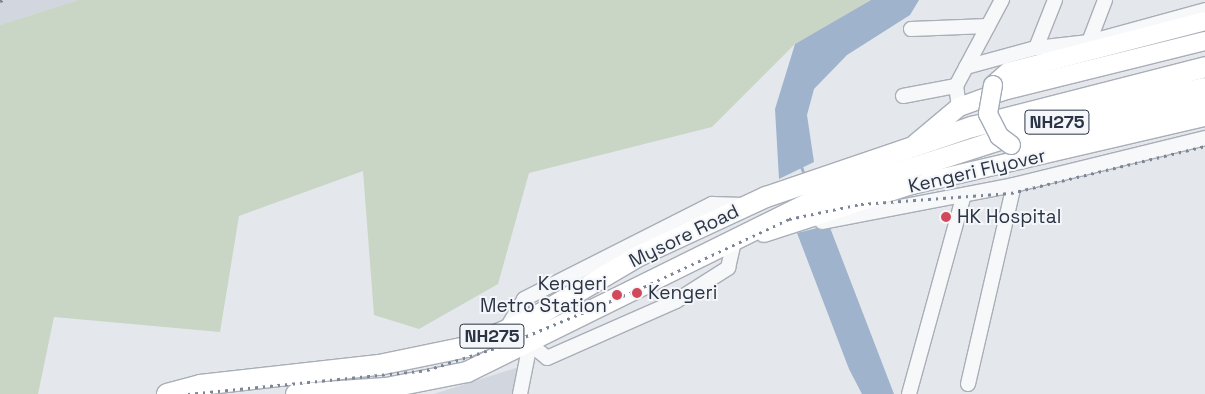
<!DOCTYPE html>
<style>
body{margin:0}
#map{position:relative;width:1205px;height:394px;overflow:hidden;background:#e4e7ec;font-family:"Space Grotesk",sans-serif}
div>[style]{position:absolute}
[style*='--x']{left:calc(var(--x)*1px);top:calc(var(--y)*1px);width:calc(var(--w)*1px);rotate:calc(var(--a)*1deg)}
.built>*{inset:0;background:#d2d6de}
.green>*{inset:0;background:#c9d6c5}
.water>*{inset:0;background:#9fb4cc}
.stream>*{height:3px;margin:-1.5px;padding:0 1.5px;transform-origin:1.5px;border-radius:1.5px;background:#9fb4cc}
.roads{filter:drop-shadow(1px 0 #a9aeb7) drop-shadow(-1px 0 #a9aeb7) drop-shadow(0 1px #a9aeb7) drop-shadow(0 -1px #a9aeb7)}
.minor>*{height:14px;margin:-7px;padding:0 7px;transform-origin:7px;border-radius:7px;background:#f7f8fa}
.major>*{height:18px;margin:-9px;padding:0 9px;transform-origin:9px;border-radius:9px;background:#fff}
.highway>*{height:20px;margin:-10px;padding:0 10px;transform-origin:10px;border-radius:10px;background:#fff}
.rail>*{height:3px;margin-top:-1.5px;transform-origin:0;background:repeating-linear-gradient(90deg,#7d8696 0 2.5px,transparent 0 7.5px)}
.bridges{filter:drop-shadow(1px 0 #a3abb8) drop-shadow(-1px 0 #a3abb8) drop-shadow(0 1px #a3abb8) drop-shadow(0 -1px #a3abb8)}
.major-bridge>*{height:18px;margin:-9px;padding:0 9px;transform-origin:9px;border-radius:9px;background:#fff}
.dots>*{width:14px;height:14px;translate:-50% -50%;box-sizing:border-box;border:2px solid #f4f6f9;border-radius:50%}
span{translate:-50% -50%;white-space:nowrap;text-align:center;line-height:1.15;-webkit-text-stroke:4px #f4f6f9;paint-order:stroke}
.shield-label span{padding:1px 4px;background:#f4f6f9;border:1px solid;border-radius:4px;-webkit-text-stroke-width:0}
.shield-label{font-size:18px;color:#2b3445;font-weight:700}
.street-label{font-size:19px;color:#2b3445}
.poi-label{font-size:19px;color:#2b3445}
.left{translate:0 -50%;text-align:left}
.right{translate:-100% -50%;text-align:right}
</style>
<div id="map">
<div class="built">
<div style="clip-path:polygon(0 0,78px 0,0 25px)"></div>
<div style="clip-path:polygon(522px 366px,516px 394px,434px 394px)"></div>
</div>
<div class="green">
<div style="clip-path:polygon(78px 0,871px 0,795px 44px,712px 127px,529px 173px,498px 284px,419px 329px,374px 315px,363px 171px,239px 216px,220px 332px,54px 317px,38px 394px,0 394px,0 25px)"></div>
</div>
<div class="water">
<div style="clip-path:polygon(871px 0,919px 0,910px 15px,847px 55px,814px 89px,807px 115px,814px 162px,779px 179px,775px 109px,795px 44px)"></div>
<div style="clip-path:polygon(829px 225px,894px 394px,862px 394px,849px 369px,797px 233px)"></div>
</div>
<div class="stream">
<div style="--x:800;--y:164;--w:14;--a:69"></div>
</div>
<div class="roads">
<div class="minor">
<div style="--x:911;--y:29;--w:77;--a:-2.2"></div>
<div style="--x:1089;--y:42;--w:120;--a:-15.4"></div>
<div style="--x:1036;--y:48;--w:52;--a:-68.4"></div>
<div style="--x:966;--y:67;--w:73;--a:-15.2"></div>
<div style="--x:1036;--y:48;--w:53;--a:-6.5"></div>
<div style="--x:1089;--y:42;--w:45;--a:-69.1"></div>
<div style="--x:903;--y:96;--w:54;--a:-10.7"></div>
<div style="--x:959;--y:107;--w:21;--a:-98"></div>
<div style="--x:956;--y:86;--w:98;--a:-61.9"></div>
<div style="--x:822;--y:222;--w:196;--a:-10.9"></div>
<div style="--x:1014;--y:185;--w:197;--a:-13.8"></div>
<div style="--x:505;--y:331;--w:37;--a:-59"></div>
<div style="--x:524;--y:299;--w:211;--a:-26.8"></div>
<div style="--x:712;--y:204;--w:31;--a:2"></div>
<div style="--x:968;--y:384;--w:204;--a:-77"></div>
<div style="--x:520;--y:394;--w:51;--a:-78.7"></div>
<div style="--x:530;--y:344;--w:22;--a:39"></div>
<div style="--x:547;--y:358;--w:141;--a:-23.8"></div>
<div style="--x:676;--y:301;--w:62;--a:-32.4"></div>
<div style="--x:728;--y:268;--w:27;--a:-77"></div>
<div style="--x:909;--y:394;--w:206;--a:-74.6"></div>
</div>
<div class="major">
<div style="--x:993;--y:85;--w:20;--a:-41"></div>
<div style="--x:1008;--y:72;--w:203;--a:-14.5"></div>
<div style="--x:915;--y:144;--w:57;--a:-40.1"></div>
<div style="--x:959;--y:107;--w:47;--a:-20"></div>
<div style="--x:1003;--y:91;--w:208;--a:-13.9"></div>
<div style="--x:1011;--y:145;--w:20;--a:3"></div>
<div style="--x:1031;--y:146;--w:180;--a:-14.8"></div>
<div style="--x:764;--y:233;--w:156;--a:-18"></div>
<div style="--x:912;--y:185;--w:301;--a:-13.1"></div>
</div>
<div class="highway">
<div style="--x:167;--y:394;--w:34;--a:-15"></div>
<div style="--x:200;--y:385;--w:180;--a:-6.4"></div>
<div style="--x:379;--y:365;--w:90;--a:-11.6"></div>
<div style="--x:467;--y:347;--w:69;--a:-23.2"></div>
<div style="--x:530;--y:320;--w:129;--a:-30.4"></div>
<div style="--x:641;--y:255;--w:138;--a:-24.9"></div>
<div style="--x:766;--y:197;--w:218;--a:-18.8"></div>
<div style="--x:972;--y:127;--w:241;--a:-14.4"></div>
<div style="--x:296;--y:394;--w:90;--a:-3.8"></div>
<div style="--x:386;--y:388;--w:83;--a:-11.2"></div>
<div style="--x:467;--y:372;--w:393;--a:-26.3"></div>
<div style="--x:819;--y:198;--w:269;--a:-17.8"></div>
<div style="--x:1075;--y:116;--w:133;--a:-12.2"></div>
</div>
</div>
<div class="rail">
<div style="--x:0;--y:1;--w:3;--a:-18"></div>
<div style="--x:188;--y:394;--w:240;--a:-5.7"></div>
<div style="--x:427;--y:370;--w:82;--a:-17.8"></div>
<div style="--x:505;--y:345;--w:143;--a:-22.6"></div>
<div style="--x:637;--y:290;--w:168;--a:-25"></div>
<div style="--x:789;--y:219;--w:74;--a:-11.8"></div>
<div style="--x:861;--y:204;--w:150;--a:-4.2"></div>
<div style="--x:1011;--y:193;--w:200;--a:-13.6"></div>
</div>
<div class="bridges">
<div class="major-bridge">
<div style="--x:993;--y:85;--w:29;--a:100"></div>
<div style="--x:988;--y:114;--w:25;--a:63"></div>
<div style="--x:999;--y:136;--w:15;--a:37"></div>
</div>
</div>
<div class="dots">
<div style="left:946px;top:217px;background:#d1495b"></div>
<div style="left:637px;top:293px;background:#d1495b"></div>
<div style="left:617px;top:295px;background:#d1495b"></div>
</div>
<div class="shield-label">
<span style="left:1057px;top:122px">NH275</span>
<span style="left:492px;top:336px">NH275</span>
</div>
<div class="street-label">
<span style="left:977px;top:171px;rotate:-13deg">Kengeri Flyover</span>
<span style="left:684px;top:236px;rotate:-26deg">Mysore Road</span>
</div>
<div class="poi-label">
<span class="left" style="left:957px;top:217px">HK Hospital</span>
<span class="right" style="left:607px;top:295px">Kengeri<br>Metro Station</span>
<span class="left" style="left:648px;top:293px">Kengeri</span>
</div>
</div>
